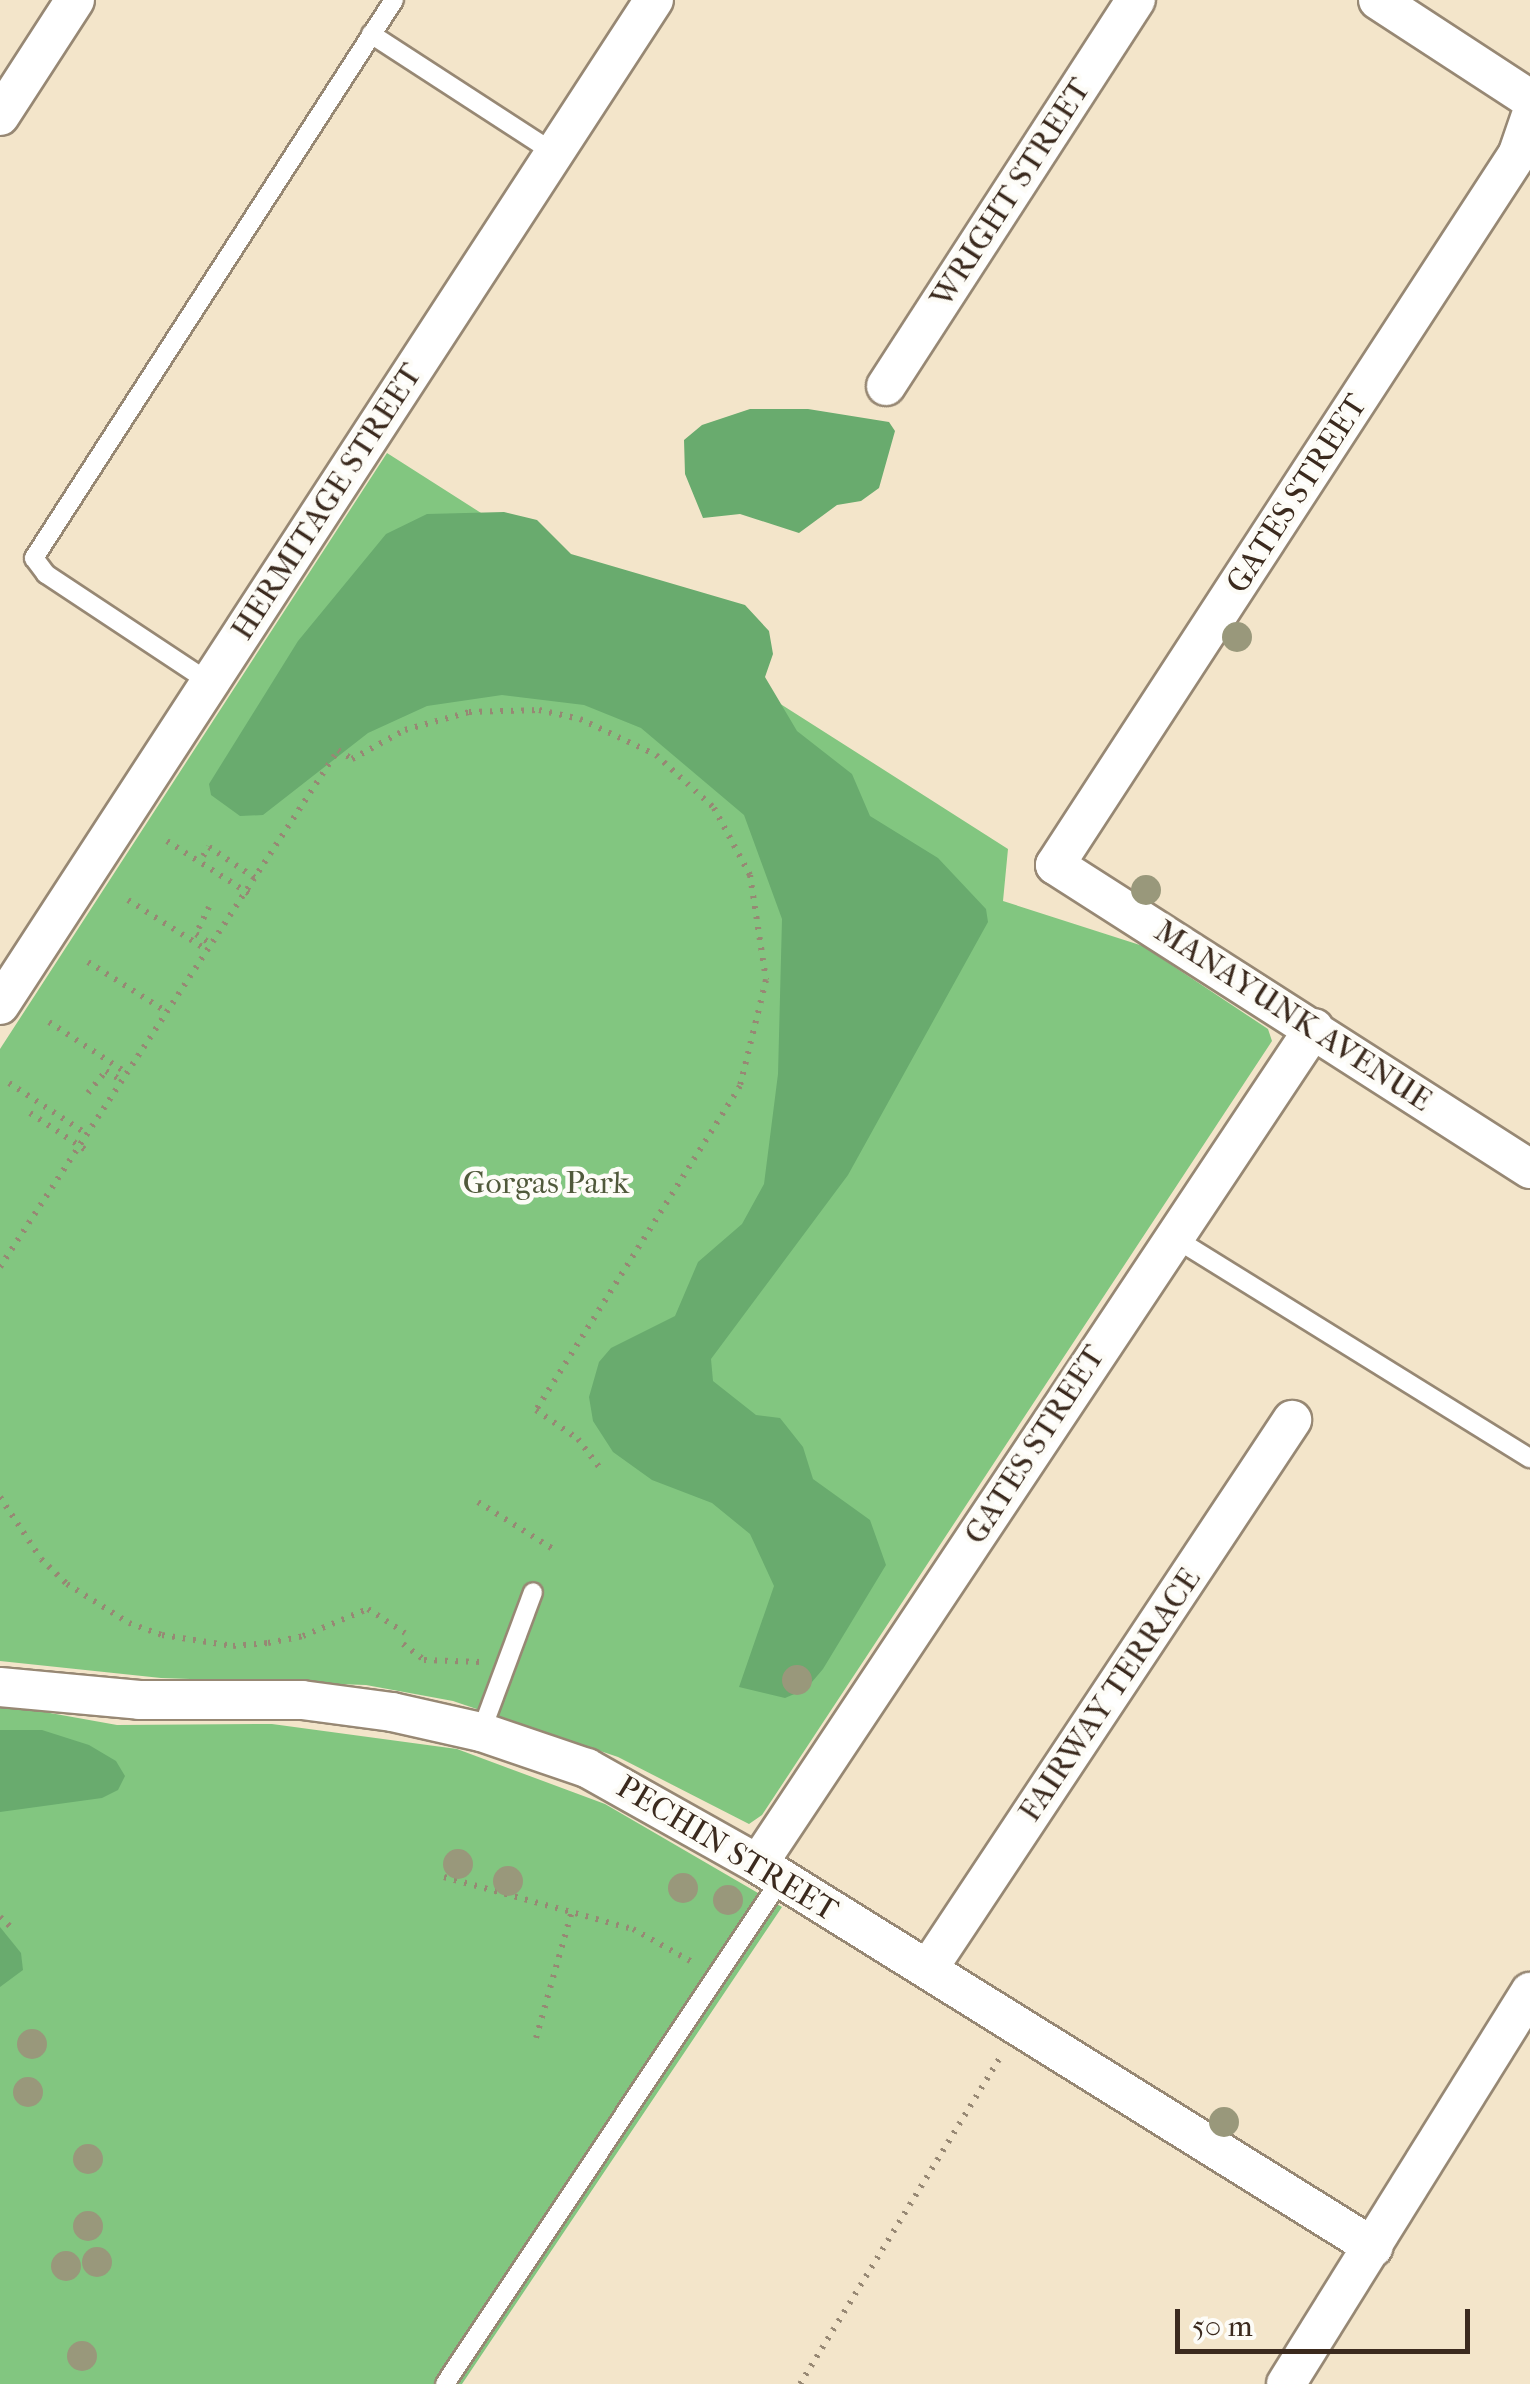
<!DOCTYPE html>
<style>
body{margin:0}
#map{position:relative;width:1530px;height:2384px;overflow:hidden;background:#f3e5ca;font-family:"IM FELL French Canon",serif}
div>[style]{position:absolute}
[style*='--x']{left:calc(var(--x)*1px);top:calc(var(--y)*1px);width:calc(var(--w)*1px);rotate:calc(var(--a)*1deg)}
.green>*{inset:0;background:#82c680}
.forest>*{inset:0;background:#69ab6e}
.path>*{height:6px;margin-top:-3px;transform-origin:0;background:repeating-linear-gradient(90deg,#978874 0 2.5px,transparent 0 10.5px)}
.roads{filter:drop-shadow(2px 0 #978874) drop-shadow(-2px 0 #978874) drop-shadow(0 2px #978874) drop-shadow(0 -2px #978874)}
.lane>*{height:18px;margin:-9px;padding:0 9px;transform-origin:9px;border-radius:9px;background:#fff}
.street>*{height:38px;margin:-19px;padding:0 19px;transform-origin:19px;border-radius:19px;background:#fff}
.trees>*{width:30px;height:30px;margin:-15px;border-radius:50%;background:#99987b}
span{translate:-50% -50%;white-space:nowrap;text-align:center;line-height:1.15;-webkit-text-stroke:9px #fdfcf7;paint-order:stroke}
.street-label{font-size:32px;color:#3b2a1e}
.park-label{font-size:32px;color:#50593b}
.scale{position:absolute;left:1175px;top:2309px;width:295px;height:45px;box-sizing:border-box;border:5px solid #3b2a1e;border-top:0;padding-left:12px;font-size:30px;line-height:35px;white-space:nowrap;color:#3b2a1e;-webkit-text-stroke:8px #fdfcf7;paint-order:stroke}
</style>
<div id="map">
<div class="green">
<div style="clip-path:polygon(387px 453px,1008px 849px,1003px 901px,1143px 946px,1268px 1029px,1272px 1041px,762px 1815px,749px 1824px,618px 1757px,453px 1701px,366px 1685px,161px 1678px,0 1661px,0 1049px)"></div>
<div style="clip-path:polygon(0 1704px,117px 1725px,272px 1724px,457px 1749px,605px 1804px,782px 1907px,462px 2384px,0 2384px)"></div>
</div>
<div class="forest">
<div style="clip-path:polygon(750px 409px,808px 409px,889px 422px,895px 431px,879px 488px,861px 501px,837px 505px,799px 533px,740px 514px,703px 518px,685px 474px,684px 440px,702px 425px)"></div>
<div style="clip-path:polygon(504px 512px,537px 520px,571px 554px,745px 605px,769px 631px,773px 654px,765px 677px,797px 731px,852px 774px,870px 816px,938px 858px,986px 909px,988px 922px,848px 1175px,711px 1359px,713px 1381px,756px 1415px,780px 1418px,803px 1447px,813px 1479px,870px 1520px,886px 1565px,823px 1669px,806px 1689px,785px 1698px,739px 1687px,774px 1586px,750px 1534px,712px 1503px,652px 1480px,613px 1452px,593px 1421px,589px 1397px,599px 1362px,611px 1348px,675px 1316px,698px 1262px,742px 1224px,764px 1184px,778px 1074px,782px 919px,744px 815px,641px 728px,584px 705px,502px 695px,427px 706px,368px 733px,263px 815px,240px 816px,211px 795px,209px 784px,298px 641px,386px 534px,427px 514px)"></div>
<div style="clip-path:polygon(0 1730px,42px 1730px,89px 1745px,116px 1761px,125px 1776px,118px 1790px,102px 1798px,0 1812px)"></div>
<div style="clip-path:polygon(0 1927px,21px 1953px,23px 1970px,0 1987px)"></div>
</div>
<div class="path">
<div style="--x:167;--y:841;--w:100;--a:32.7"></div>
<div style="--x:203;--y:856;--w:11;--a:-56"></div>
<div style="--x:209;--y:847;--w:55;--a:34"></div>
<div style="--x:128;--y:900;--w:93;--a:32.3"></div>
<div style="--x:209;--y:907;--w:30;--a:116"></div>
<div style="--x:196;--y:934;--w:18;--a:34"></div>
<div style="--x:88;--y:962;--w:93;--a:32.3"></div>
<div style="--x:49;--y:1022;--w:93;--a:33.2"></div>
<div style="--x:9;--y:1083;--w:93;--a:33.2"></div>
<div style="--x:88;--y:1093;--w:28;--a:-51"></div>
<div style="--x:106;--y:1071;--w:19;--a:32"></div>
<div style="--x:30;--y:1113;--w:67;--a:33.5"></div>
<div style="--x:0;--y:1267;--w:618;--a:-56.82"></div>
<div style="--x:338;--y:750;--w:17;--a:33"></div>
<div style="--x:352;--y:759;--w:60;--a:-28.7"></div>
<div style="--x:405;--y:730;--w:66;--a:-15.7"></div>
<div style="--x:469;--y:712;--w:70;--a:-1.6"></div>
<div style="--x:539;--y:710;--w:42;--a:12.4"></div>
<div style="--x:580;--y:719;--w:84;--a:25.3"></div>
<div style="--x:656;--y:755;--w:79;--a:42.4"></div>
<div style="--x:714;--y:808;--w:76;--a:61.8"></div>
<div style="--x:750;--y:875;--w:106;--a:81.3"></div>
<div style="--x:766;--y:980;--w:109;--a:103.8"></div>
<div style="--x:740;--y:1086;--w:383;--a:122.2"></div>
<div style="--x:536;--y:1410;--w:51;--a:34.6"></div>
<div style="--x:578;--y:1439;--w:39;--a:53"></div>
<div style="--x:0;--y:1497;--w:74;--a:56.5"></div>
<div style="--x:41;--y:1559;--w:36;--a:44"></div>
<div style="--x:67;--y:1584;--w:73;--a:32.2"></div>
<div style="--x:129;--y:1623;--w:35;--a:20"></div>
<div style="--x:162;--y:1635;--w:72;--a:8.8"></div>
<div style="--x:233;--y:1646;--w:35;--a:-5"></div>
<div style="--x:268;--y:1643;--w:36;--a:-11"></div>
<div style="--x:303;--y:1636;--w:70;--a:-22.6"></div>
<div style="--x:368;--y:1609;--w:44;--a:33"></div>
<div style="--x:478;--y:1502;--w:92;--a:32.1"></div>
<div style="--x:403;--y:1644;--w:26;--a:37"></div>
<div style="--x:424;--y:1660;--w:57;--a:2"></div>
<div style="--x:444;--y:1877;--w:196;--a:15.4"></div>
<div style="--x:633;--y:1929;--w:70;--a:29.1"></div>
<div style="--x:0;--y:1917;--w:16;--a:43"></div>
<div style="--x:536;--y:2038;--w:129;--a:-74.2"></div>
<div style="--x:800;--y:2384;--w:383;--a:-58.5"></div>
</div>
<div class="roads">
<div class="lane">
<div style="--x:371;--y:34;--w:218;--a:33"></div>
<div style="--x:209;--y:682;--w:196;--a:-146.5"></div>
<div style="--x:46;--y:574;--w:20;--a:-127"></div>
<div style="--x:34;--y:558;--w:664;--a:-57.17"></div>
<div style="--x:1173;--y:1237;--w:420;--a:31.8"></div>
<div style="--x:481;--y:1732;--w:149;--a:-69.6"></div>
<div style="--x:445;--y:2384;--w:607;--a:-56.36"></div>
</div>
<div class="street">
<div style="--x:1378;--y:0;--w:181;--a:33.1"></div>
<div style="--x:0;--y:116;--w:138;--a:-57.1"></div>
<div style="--x:1530;--y:118;--w:39;--a:109"></div>
<div style="--x:1517;--y:155;--w:847;--a:123.05"></div>
<div style="--x:1055;--y:865;--w:564;--a:32.62"></div>
<div style="--x:886;--y:386;--w:460;--a:-57.1"></div>
<div style="--x:0;--y:1005;--w:1199;--a:-56.95"></div>
<div style="--x:0;--y:1687;--w:140;--a:5.3"></div>
<div style="--x:139;--y:1700;--w:163;--a:0"></div>
<div style="--x:302;--y:1700;--w:91;--a:7.6"></div>
<div style="--x:392;--y:1712;--w:91;--a:12.7"></div>
<div style="--x:481;--y:1732;--w:112;--a:18.8"></div>
<div style="--x:587;--y:1768;--w:196;--a:29.3"></div>
<div style="--x:758;--y:1864;--w:725;--a:31.91"></div>
<div style="--x:758;--y:1864;--w:1004;--a:-56.37"></div>
<div style="--x:928;--y:1969;--w:659;--a:-56.45"></div>
<div style="--x:1286;--y:2384;--w:462;--a:-58.1"></div>
</div>
</div>
<div class="trees">
<div style="left:1237px;top:637px"></div>
<div style="left:1146px;top:890px"></div>
<div style="left:797px;top:1680px"></div>
<div style="left:458px;top:1864px"></div>
<div style="left:508px;top:1881px"></div>
<div style="left:683px;top:1888px"></div>
<div style="left:728px;top:1900px"></div>
<div style="left:32px;top:2044px"></div>
<div style="left:28px;top:2092px"></div>
<div style="left:1224px;top:2122px"></div>
<div style="left:88px;top:2159px"></div>
<div style="left:88px;top:2226px"></div>
<div style="left:97px;top:2262px"></div>
<div style="left:66px;top:2266px"></div>
<div style="left:82px;top:2356px"></div>
</div>
<div class="street-label">
<span style="left:1011px;top:193px;rotate:-57deg">WRIGHT STREET</span>
<span style="left:1297px;top:494px;rotate:-57deg">GATES STREET</span>
<span style="left:327px;top:502px;rotate:-57deg">HERMITAGE STREET</span>
<span style="left:1293px;top:1016px;rotate:33deg">MANAYUNK AVENUE</span>
<span style="left:1035px;top:1445px;rotate:-57deg">GATES STREET</span>
<span style="left:1110px;top:1695px;rotate:-56deg">FAIRWAY TERRACE</span>
<span style="left:727px;top:1849px;rotate:31deg">PECHIN STREET</span>
</div>
<div class="park-label">
<span style="left:546px;top:1183px">Gorgas Park</span>
</div>
<div class="scale">50 m</div>
</div>
